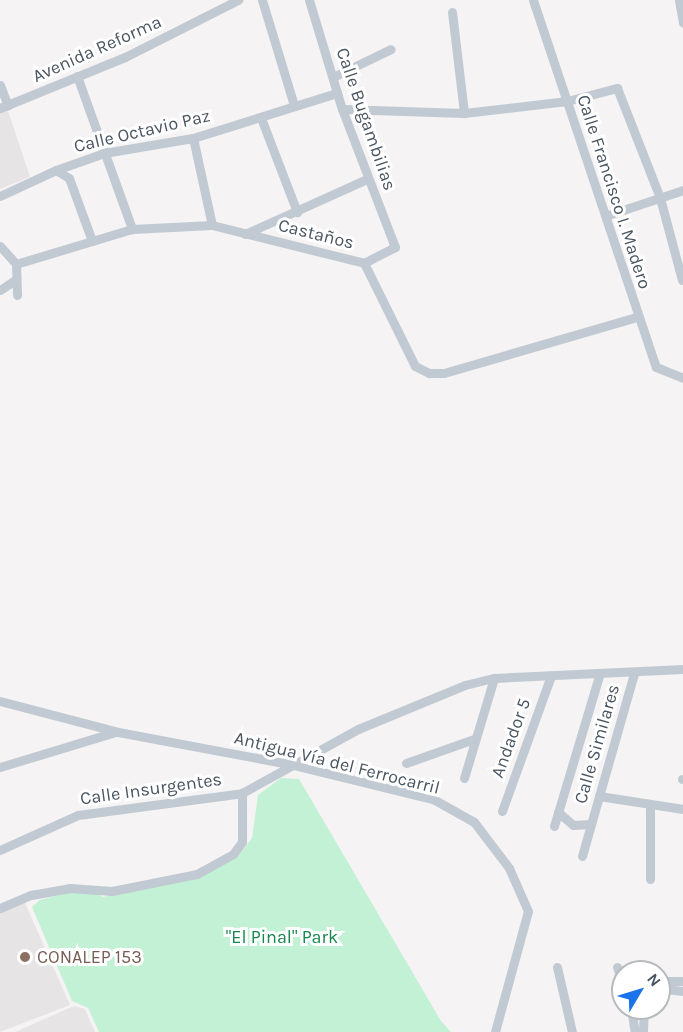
<!DOCTYPE html>
<meta charset="utf-8">
<style>
body{margin:0}
#map{position:relative;width:683px;height:1032px;overflow:hidden;background:#f5f3f3;font-family:Karla,sans-serif}
div>[style]{position:absolute}
[style*='--x']{left:calc(var(--x)*1px);top:calc(var(--y)*1px);width:calc(var(--w)*1px);rotate:calc(var(--a)*1deg)}
.education>*{inset:0;background:#e6e4e5}
.green>*{inset:0;background:#c3f1d5}
.street>*{height:9px;margin:-4.5px;padding:0 4.5px;transform-origin:4.5px;border-radius:4.5px;background:#c1cad2}
.dots>*{width:16px;height:16px;translate:-50% -50%;box-sizing:border-box;border:3px solid #fff;border-radius:50%}
span{translate:-50% -50%;white-space:nowrap;text-align:center;line-height:1.15;-webkit-text-stroke:6px #fff;paint-order:stroke}
.street-label{font-size:18px;color:#4a5661}
.park-label{font-size:18px;color:#17864f}
.education-label{font-size:18px;color:#785e54}
.left{translate:0 -50%;text-align:left}
.north{position:absolute;left:611px;top:960px;width:60px;height:60px;box-sizing:border-box;background:#fff;border:2px solid #b7bbc0;border-radius:50%;rotate:52deg;font-size:16px;font-weight:700;line-height:24px;text-align:center;color:#4a5661}
.north::after{content:'';display:block;margin:auto;width:21px;height:27px;background:#1a73e8;clip-path:polygon(50% 0,100% 100%,50% 72%,0 100%)}
</style>
<div id="map">
<div class="education">
<div style="clip-path:polygon(6px 105px,30px 177px,0 189px,0 108px)"></div>
<div style="clip-path:polygon(25px 903px,70px 1005px,0 1032px,0 910px)"></div>
<div style="clip-path:polygon(74px 1006px,85px 1009px,95px 1032px,15px 1032px)"></div>
</div>
<div class="green">
<div style="clip-path:polygon(281px 778px,299px 779px,441px 1021px,451px 1032px,99px 1032px,88px 1008px,72px 1001px,32px 907px,40px 900px,71px 892px,95px 892px,103px 897px,209px 871px,244px 849px,252px 838px,258px 795px)"></div>
</div>
<div class="street">
<div style="--x:262;--y:0;--w:110;--a:73.1"></div>
<div style="--x:309;--y:0;--w:114;--a:73.2"></div>
<div style="--x:342;--y:109;--w:148;--a:69"></div>
<div style="--x:395;--y:247;--w:35;--a:153"></div>
<div style="--x:533;--y:0;--w:387;--a:71.5"></div>
<div style="--x:656;--y:367;--w:29;--a:22"></div>
<div style="--x:679;--y:0;--w:23;--a:80"></div>
<div style="--x:452;--y:12;--w:102;--a:83.2"></div>
<div style="--x:77;--y:76;--w:163;--a:70.2"></div>
<div style="--x:333;--y:77;--w:64;--a:-25.8"></div>
<div style="--x:0;--y:85;--w:22;--a:69"></div>
<div style="--x:0;--y:108;--w:135;--a:-22.2"></div>
<div style="--x:125;--y:57;--w:127;--a:-26.8"></div>
<div style="--x:342;--y:109;--w:122;--a:1.9"></div>
<div style="--x:464;--y:113;--w:104;--a:-6.6"></div>
<div style="--x:567;--y:101;--w:52;--a:-14.6"></div>
<div style="--x:617;--y:88;--w:118;--a:68.6"></div>
<div style="--x:660;--y:198;--w:85;--a:75"></div>
<div style="--x:261;--y:118;--w:101;--a:69"></div>
<div style="--x:193;--y:138;--w:89;--a:77.7"></div>
<div style="--x:56;--y:170;--w:15;--a:32"></div>
<div style="--x:69;--y:178;--w:67;--a:69.9"></div>
<div style="--x:0;--y:196;--w:62;--a:-24.9"></div>
<div style="--x:56;--y:170;--w:51;--a:-19.5"></div>
<div style="--x:104;--y:153;--w:90;--a:-9.6"></div>
<div style="--x:193;--y:138;--w:151;--a:-17.4"></div>
<div style="--x:608;--y:215;--w:79;--a:-18.4"></div>
<div style="--x:245;--y:234;--w:134;--a:-24.3"></div>
<div style="--x:0;--y:246;--w:24;--a:48"></div>
<div style="--x:364;--y:263;--w:115;--a:63.7"></div>
<div style="--x:415;--y:366;--w:16;--a:27"></div>
<div style="--x:429;--y:373;--w:15;--a:0"></div>
<div style="--x:444;--y:373;--w:201;--a:-16.2"></div>
<div style="--x:16;--y:264;--w:121;--a:-16.8"></div>
<div style="--x:132;--y:229;--w:80;--a:-2.9"></div>
<div style="--x:212;--y:225;--w:157;--a:14"></div>
<div style="--x:16;--y:264;--w:31;--a:88"></div>
<div style="--x:0;--y:290;--w:18;--a:-34"></div>
<div style="--x:0;--y:701;--w:122;--a:14.7"></div>
<div style="--x:118;--y:732;--w:174;--a:10.6"></div>
<div style="--x:289;--y:764;--w:148;--a:13.7"></div>
<div style="--x:433;--y:799;--w:47;--a:29.3"></div>
<div style="--x:474;--y:822;--w:58;--a:52.7"></div>
<div style="--x:509;--y:868;--w:47;--a:66.2"></div>
<div style="--x:528;--y:911;--w:125;--a:105.3"></div>
<div style="--x:406;--y:763;--w:72;--a:-19.4"></div>
<div style="--x:0;--y:767;--w:120;--a:-16.9"></div>
<div style="--x:464;--y:778;--w:104;--a:-73.3"></div>
<div style="--x:682;--y:779;--w:1;--a:0"></div>
<div style="--x:599;--y:796;--w:85;--a:8.8"></div>
<div style="--x:502;--y:811;--w:144;--a:-70.1"></div>
<div style="--x:558;--y:812;--w:20;--a:41"></div>
<div style="--x:573;--y:825;--w:18;--a:-3"></div>
<div style="--x:554;--y:826;--w:157;--a:-73.3"></div>
<div style="--x:0;--y:850;--w:85;--a:-24.2"></div>
<div style="--x:78;--y:815;--w:165;--a:-7.6"></div>
<div style="--x:582;--y:856;--w:190;--a:-74.1"></div>
<div style="--x:650;--y:879;--w:73;--a:-90"></div>
<div style="--x:0;--y:908;--w:34;--a:-23"></div>
<div style="--x:31;--y:895;--w:40;--a:-10"></div>
<div style="--x:70;--y:888;--w:42;--a:4.1"></div>
<div style="--x:112;--y:891;--w:87;--a:-11.3"></div>
<div style="--x:197;--y:874;--w:41;--a:-29.1"></div>
<div style="--x:233;--y:854;--w:15;--a:-53"></div>
<div style="--x:242;--y:842;--w:49;--a:-90"></div>
<div style="--x:242;--y:793;--w:132;--a:-28.9"></div>
<div style="--x:358;--y:729;--w:116;--a:-22.4"></div>
<div style="--x:465;--y:685;--w:30;--a:-14"></div>
<div style="--x:494;--y:678;--w:189;--a:-2.7"></div>
<div style="--x:557;--y:967;--w:67;--a:77"></div>
<div style="--x:617;--y:967;--w:18;--a:71"></div>
<div style="--x:663;--y:984;--w:6;--a:59"></div>
<div style="--x:666;--y:989;--w:17;--a:7"></div>
<div style="--x:659;--y:985;--w:9;--a:-27"></div>
<div style="--x:667;--y:981;--w:16;--a:0"></div>
<div style="--x:631;--y:1008;--w:24;--a:81"></div>
<div style="--x:643;--y:1032;--w:24;--a:-88"></div>
</div>
<div class="dots">
<div style="left:25px;top:957px;background:#8d6e63"></div>
</div>
<div class="street-label">
<span style="left:97px;top:49px;rotate:-24deg">Avenida Reforma</span>
<span style="left:366px;top:119px;rotate:71deg">Calle Bugambilias</span>
<span style="left:142px;top:131px;rotate:-13deg">Calle Octavio Paz</span>
<span style="left:614px;top:192px;rotate:72deg">Calle Francisco I. Madero</span>
<span style="left:316px;top:234px;rotate:14deg">Castaños</span>
<span style="left:511px;top:738px;rotate:-70deg">Andador 5</span>
<span style="left:597px;top:744px;rotate:-74deg">Calle Similares</span>
<span style="left:337px;top:763px;rotate:14deg">Antigua Vía del Ferrocarril</span>
<span style="left:151px;top:789px;rotate:-8deg">Calle Insurgentes</span>
</div>
<div class="park-label">
<span style="left:282px;top:937px">"El Pinal" Park</span>
</div>
<div class="education-label">
<span class="left" style="left:37px;top:957px">CONALEP 153</span>
</div>
<div class="north">N</div>
</div>
